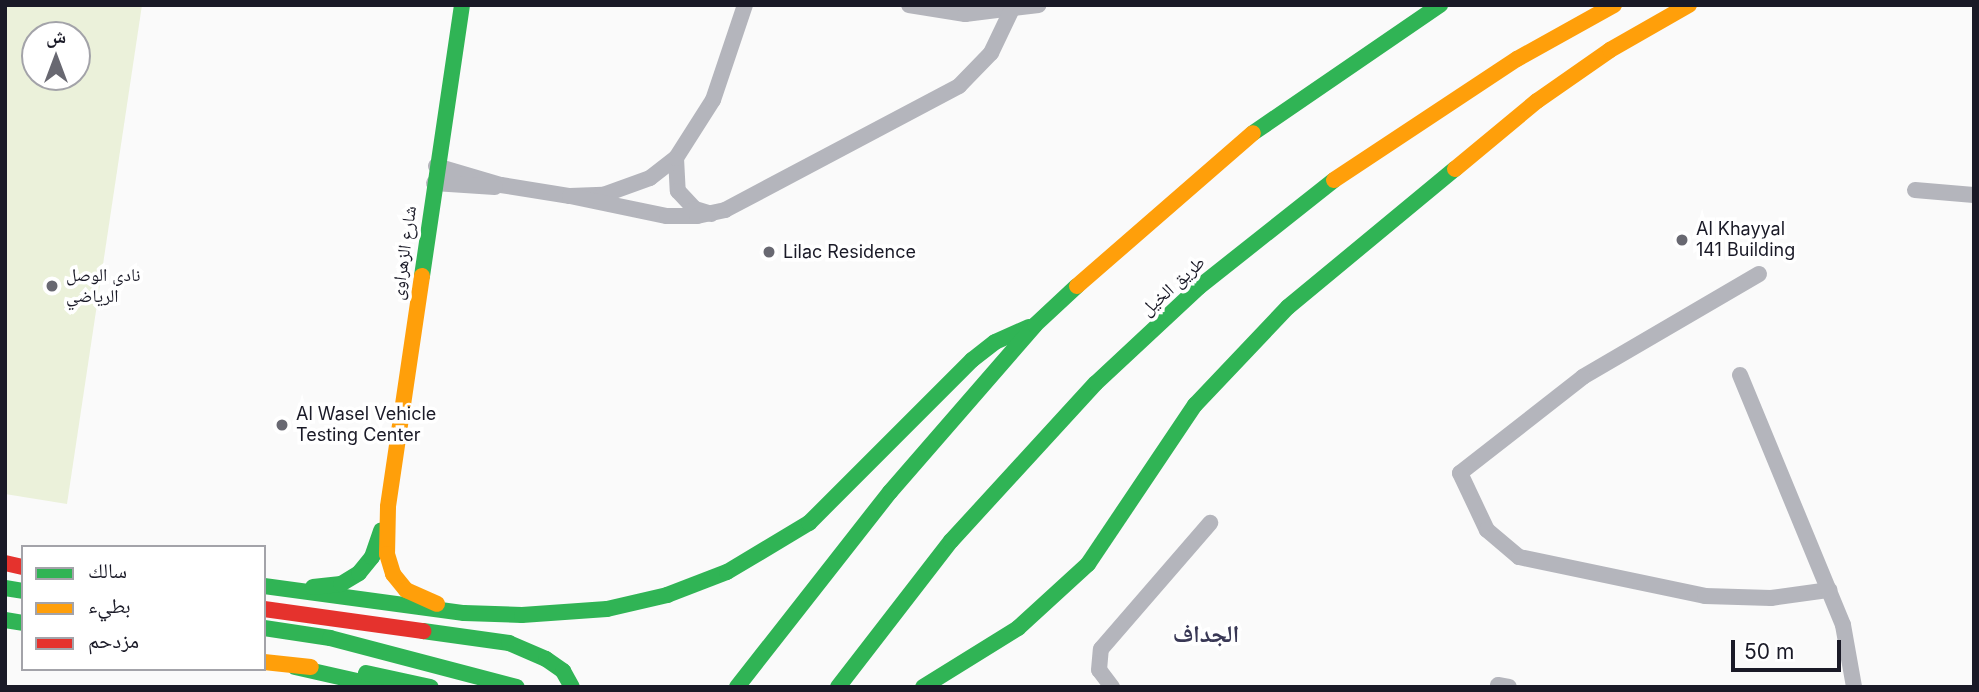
<!DOCTYPE html>
<meta charset="utf-8">
<style>
body{margin:0}
#map{position:relative;width:1979px;height:692px;overflow:hidden;background:#fafafa;font-family:Inter,"Noto Naskh Arabic",sans-serif}
div>[style]{position:absolute}
[style*='--x']{left:calc(var(--x)*1px);top:calc(var(--y)*1px);width:calc(var(--w)*1px);rotate:calc(var(--a)*1deg)}
.green>*{inset:0;background:#ebf1da}
.street>*{height:16px;margin:-8px;padding:0 8px;transform-origin:8px;border-radius:8px;background:#b4b5bc}
.fast>*{height:16px;margin:-8px;padding:0 8px;transform-origin:8px;border-radius:8px;background:#30b455}
.slow>*{height:16px;margin:-8px;padding:0 8px;transform-origin:8px;border-radius:8px;background:#ff9f0a}
.jam>*{height:16px;margin:-8px;padding:0 8px;transform-origin:8px;border-radius:8px;background:#e5322d}
.dots>*{width:19px;height:19px;translate:-50% -50%;box-sizing:border-box;border:4px solid #fff;border-radius:50%}
span{translate:-50% -50%;white-space:nowrap;text-align:center;line-height:1.15;-webkit-text-stroke:7px #fff;paint-order:stroke}
.poi-label{font-size:18px;color:#1a1a27}
.left{translate:0 -50%;text-align:left}
.street-label{font-size:18px;color:#1a1a27}
.district-label{font-size:24px;color:#393855;font-weight:700}
.frame{position:absolute;inset:0;border:7px solid #1a1a27;pointer-events:none}
.legend{position:absolute;left:21px;top:545px;width:245px;height:126px;box-sizing:border-box;background:#fff;border:2px solid #a3a3a9;margin:0;padding:9px 12px;list-style:none;font-size:21px;color:#1a1a27}
.legend li{display:flex;align-items:center;gap:14px;height:35px}
.legend b{width:35px;border:2px solid #a3a3a9}
.north{position:absolute;left:21px;top:21px;width:70px;height:70px;box-sizing:border-box;background:#fff;border:2px solid #a3a3a9;border-radius:50%;rotate:0deg;font-size:19px;font-weight:700;line-height:28px;text-align:center;color:#1a1a27}
.north::after{content:'';display:block;margin:auto;width:24px;height:32px;background:#686871;clip-path:polygon(50% 0,100% 100%,50% 72%,0 100%)}
.scale{position:absolute;left:1731px;top:640px;width:110px;height:32px;box-sizing:border-box;border:4px solid #1a1a27;border-top:0;padding-left:9px;font-size:21px;line-height:24px;white-space:nowrap;color:#1a1a27;-webkit-text-stroke:5px #fff;paint-order:stroke}
</style>
<div id="map">
<div class="green">
<div style="clip-path:polygon(evenodd,5px 5px,142px 5px,67px 504px,5px 494px,5px 5px,35px 35px,77px 35px,77px 77px,35px 77px,35px 35px)"></div>
</div>
<div class="street">
<div style="--x:909;--y:5;--w:57;--a:9.1"></div>
<div style="--x:965;--y:14;--w:74;--a:-7"></div>
<div style="--x:676;--y:158;--w:33;--a:87"></div>
<div style="--x:678;--y:191;--w:25;--a:47"></div>
<div style="--x:695;--y:209;--w:17;--a:17"></div>
<div style="--x:436;--y:166;--w:68;--a:16.3"></div>
<div style="--x:501;--y:185;--w:70;--a:9.1"></div>
<div style="--x:570;--y:196;--w:33;--a:-2"></div>
<div style="--x:603;--y:195;--w:50;--a:-19.9"></div>
<div style="--x:650;--y:178;--w:33;--a:-38"></div>
<div style="--x:676;--y:158;--w:69;--a:-57.5"></div>
<div style="--x:713;--y:100;--w:100;--a:-71.4"></div>
<div style="--x:434;--y:183;--w:61;--a:3.8"></div>
<div style="--x:1915;--y:190;--w:59;--a:4.8"></div>
<div style="--x:570;--y:196;--w:99;--a:11.7"></div>
<div style="--x:667;--y:216;--w:30;--a:0"></div>
<div style="--x:697;--y:216;--w:29;--a:-12"></div>
<div style="--x:725;--y:210;--w:265;--a:-27.9"></div>
<div style="--x:959;--y:86;--w:46;--a:-45.9"></div>
<div style="--x:991;--y:53;--w:47;--a:-64.5"></div>
<div style="--x:1759;--y:274;--w:204;--a:149.7"></div>
<div style="--x:1583;--y:377;--w:156;--a:142"></div>
<div style="--x:1460;--y:473;--w:63;--a:64.7"></div>
<div style="--x:1487;--y:530;--w:42;--a:40.2"></div>
<div style="--x:1519;--y:557;--w:190;--a:11.8"></div>
<div style="--x:1705;--y:596;--w:66;--a:1.7"></div>
<div style="--x:1771;--y:598;--w:59;--a:-7.9"></div>
<div style="--x:1740;--y:375;--w:270;--a:67.6"></div>
<div style="--x:1843;--y:625;--w:63;--a:79.9"></div>
<div style="--x:1498;--y:685;--w:11;--a:10"></div>
<div style="--x:1112;--y:687;--w:21;--a:-127"></div>
<div style="--x:1099;--y:670;--w:21;--a:-85"></div>
<div style="--x:1101;--y:649;--w:167;--a:-49.1"></div>
</div>
<div class="fast">
<div style="--x:1253;--y:133;--w:227;--a:-34.4"></div>
<div style="--x:422;--y:276;--w:274;--a:-81.6"></div>
<div style="--x:264;--y:586;--w:202;--a:7.7"></div>
<div style="--x:464;--y:613;--w:58;--a:2"></div>
<div style="--x:522;--y:615;--w:85;--a:-4"></div>
<div style="--x:607;--y:609;--w:62;--a:-13.1"></div>
<div style="--x:667;--y:595;--w:64;--a:-21"></div>
<div style="--x:727;--y:572;--w:96;--a:-30.9"></div>
<div style="--x:809;--y:523;--w:231;--a:-45"></div>
<div style="--x:972;--y:360;--w:29;--a:-38"></div>
<div style="--x:995;--y:342;--w:37;--a:-24"></div>
<div style="--x:313;--y:587;--w:28;--a:-6"></div>
<div style="--x:341;--y:584;--w:21;--a:-31"></div>
<div style="--x:359;--y:573;--w:21;--a:-51"></div>
<div style="--x:372;--y:557;--w:28;--a:-71"></div>
<div style="--x:5;--y:588;--w:18;--a:9"></div>
<div style="--x:5;--y:620;--w:18;--a:9"></div>
<div style="--x:264;--y:628;--w:67;--a:8.6"></div>
<div style="--x:330;--y:638;--w:193;--a:14.7"></div>
<div style="--x:423;--y:631;--w:87;--a:7.9"></div>
<div style="--x:509;--y:643;--w:40;--a:23.4"></div>
<div style="--x:546;--y:659;--w:21;--a:35"></div>
<div style="--x:563;--y:671;--w:18;--a:61"></div>
<div style="--x:295;--y:667;--w:91;--a:12.7"></div>
<div style="--x:366;--y:673;--w:66;--a:12.2"></div>
<div style="--x:737;--y:687;--w:248;--a:-51.9"></div>
<div style="--x:890;--y:492;--w:221;--a:-49"></div>
<div style="--x:1035;--y:325;--w:57;--a:-42.9"></div>
<div style="--x:838;--y:687;--w:185;--a:-52.3"></div>
<div style="--x:951;--y:541;--w:214;--a:-47.5"></div>
<div style="--x:1096;--y:383;--w:141;--a:-43"></div>
<div style="--x:1199;--y:287;--w:172;--a:-38.4"></div>
<div style="--x:923;--y:687;--w:112;--a:-31.8"></div>
<div style="--x:1018;--y:628;--w:95;--a:-42.4"></div>
<div style="--x:1088;--y:564;--w:192;--a:-56.1"></div>
<div style="--x:1195;--y:405;--w:135;--a:-46.5"></div>
<div style="--x:1288;--y:307;--w:217;--a:-39.6"></div>
</div>
<div class="slow">
<div style="--x:1455;--y:169;--w:107;--a:-39.7"></div>
<div style="--x:1537;--y:101;--w:89;--a:-34.9"></div>
<div style="--x:1610;--y:50;--w:91;--a:-29.7"></div>
<div style="--x:1334;--y:180;--w:219;--a:-33.5"></div>
<div style="--x:1517;--y:59;--w:111;--a:-29.1"></div>
<div style="--x:422;--y:276;--w:233;--a:98.4"></div>
<div style="--x:388;--y:507;--w:47;--a:91.2"></div>
<div style="--x:387;--y:554;--w:21;--a:73"></div>
<div style="--x:393;--y:574;--w:21;--a:51"></div>
<div style="--x:406;--y:590;--w:34;--a:24"></div>
<div style="--x:1077;--y:286;--w:233;--a:-41"></div>
<div style="--x:264;--y:662;--w:47;--a:6.1"></div>
</div>
<div class="jam">
<div style="--x:5;--y:563;--w:18;--a:13"></div>
<div style="--x:264;--y:609;--w:161;--a:7.9"></div>
</div>
<div class="dots">
<div style="left:1682px;top:240px;background:#686871"></div>
<div style="left:769px;top:252px;background:#686871"></div>
<div style="left:52px;top:286px;background:#686871"></div>
<div style="left:282px;top:425px;background:#686871"></div>
</div>
<div class="poi-label">
<span class="left" style="left:1696px;top:240px">Al Khayyal<br>141 Building</span>
<span class="left" style="left:783px;top:252px">Lilac Residence</span>
<span class="left" style="left:66px;top:286px">نادي الوصل<br>الرياضي</span>
<span class="left" style="left:296px;top:425px">Al Wasel Vehicle<br>Testing Center</span>
</div>
<div class="street-label">
<span style="left:404px;top:253px;rotate:-82deg">شارع الزهراوى</span>
<span style="left:1173px;top:286px;rotate:-42deg">طريق الخيل</span>
</div>
<div class="district-label">
<span style="left:1206px;top:634px">الجداف</span>
</div>
<div class="frame"></div>
<ul class="legend">
<li><b style="height:9px;background:#30b455"></b>سالك</li>
<li><b style="height:9px;background:#ff9f0a"></b>بطيء</li>
<li><b style="height:9px;background:#e5322d"></b>مزدحم</li>
</ul>
<div class="north">ش</div>
<div class="scale">50 m</div>
</div>
